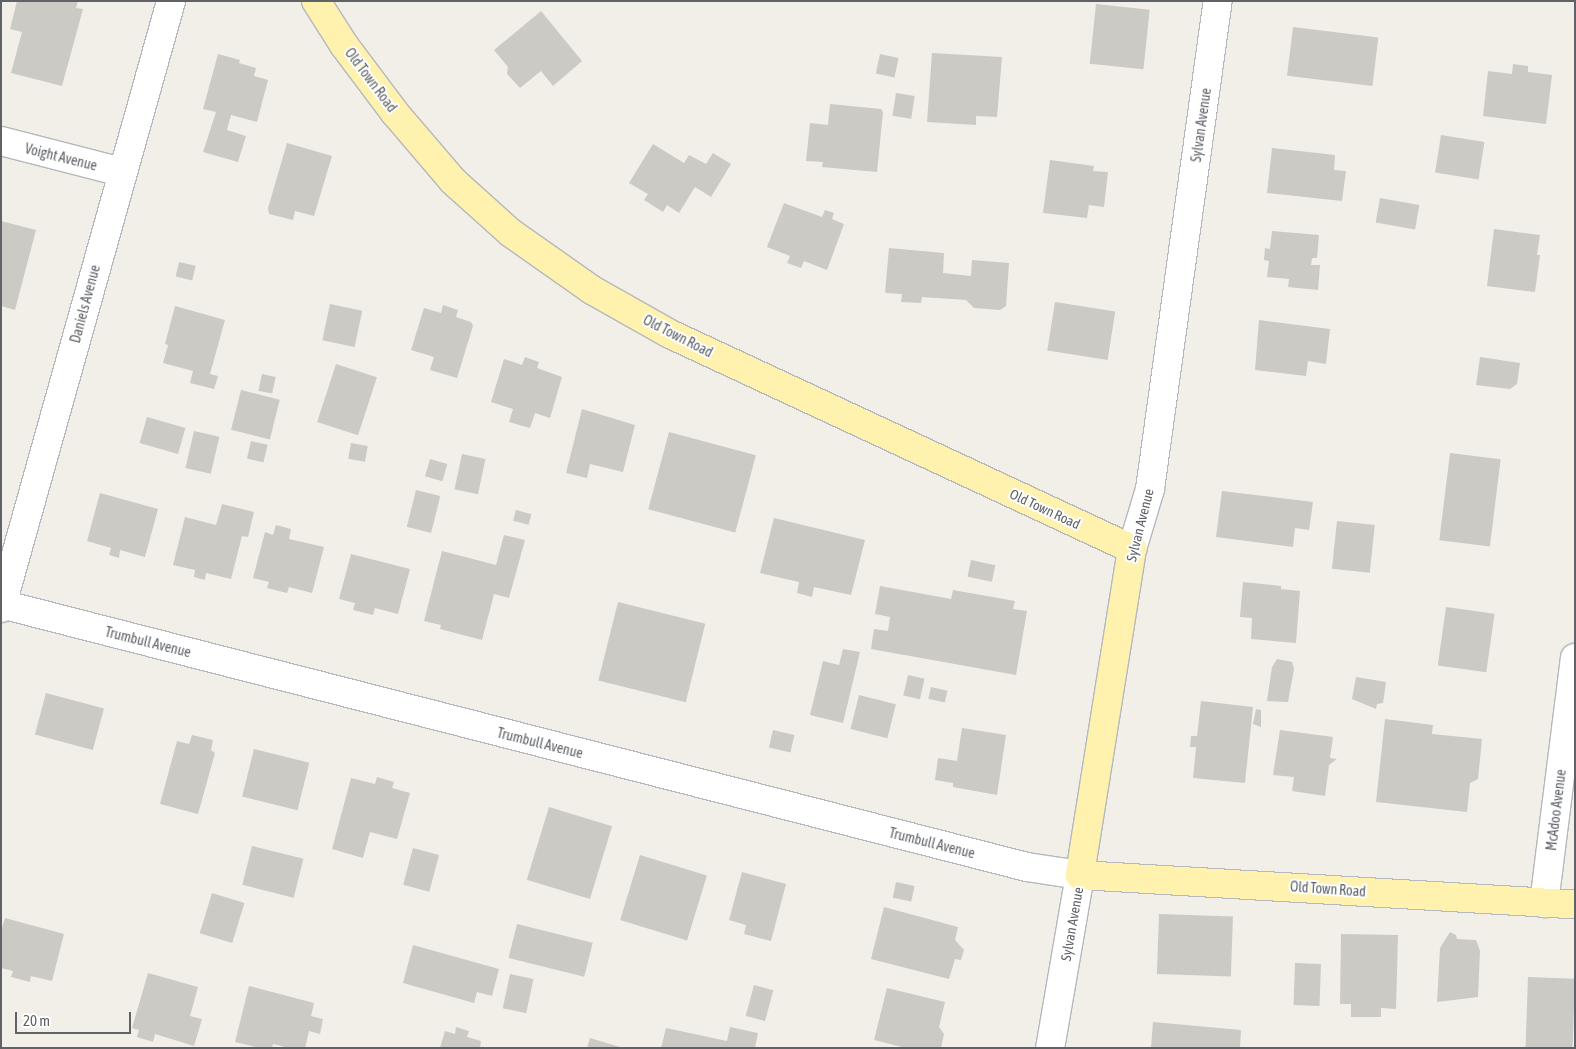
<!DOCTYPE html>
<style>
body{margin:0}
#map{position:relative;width:1576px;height:1049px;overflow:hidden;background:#f1efe8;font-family:"Asap Condensed",sans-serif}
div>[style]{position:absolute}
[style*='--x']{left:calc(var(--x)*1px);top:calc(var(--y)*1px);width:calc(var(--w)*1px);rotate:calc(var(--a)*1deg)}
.building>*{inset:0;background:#cccac5;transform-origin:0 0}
.roads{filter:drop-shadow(1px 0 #b5b8bc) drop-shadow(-1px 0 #b5b8bc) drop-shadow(0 1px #b5b8bc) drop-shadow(0 -1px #b5b8bc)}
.minor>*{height:28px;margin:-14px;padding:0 14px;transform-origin:14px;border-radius:14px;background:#fff}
.major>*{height:28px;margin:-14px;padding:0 14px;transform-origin:14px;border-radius:14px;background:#fff2af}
span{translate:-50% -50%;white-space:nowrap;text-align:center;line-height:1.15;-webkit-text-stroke:4px #fff;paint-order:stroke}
.street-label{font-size:14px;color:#5f6368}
.frame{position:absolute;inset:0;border:2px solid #5f6368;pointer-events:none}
.scale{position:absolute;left:15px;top:1012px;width:116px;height:22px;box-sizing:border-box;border:2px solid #5f6368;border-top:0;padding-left:6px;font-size:15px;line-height:18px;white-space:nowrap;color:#5f6368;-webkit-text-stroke:4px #fff;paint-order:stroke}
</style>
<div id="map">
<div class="building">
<div style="clip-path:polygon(17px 1px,78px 1px,76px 8px,83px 9px,62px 86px,11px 73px,22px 32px,10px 29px)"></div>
<div style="left:1096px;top:4px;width:54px;height:60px;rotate:6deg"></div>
<div style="clip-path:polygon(541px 11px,582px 61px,553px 86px,541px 71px,520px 88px,507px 74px,508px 67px,494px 50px)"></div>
<div style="left:1293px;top:27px;width:86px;height:49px;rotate:7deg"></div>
<div style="clip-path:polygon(932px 53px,1002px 57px,997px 117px,976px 116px,976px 125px,927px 122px)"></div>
<div style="clip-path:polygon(218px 54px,240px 60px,239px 63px,256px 68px,254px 76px,268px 80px,257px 122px,231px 115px,227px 130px,246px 136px,238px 162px,203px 152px,216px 112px,203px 109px)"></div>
<div style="left:880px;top:54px;width:19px;height:20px;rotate:12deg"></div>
<div style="clip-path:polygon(1513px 64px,1528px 66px,1528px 72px,1552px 75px,1546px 124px,1483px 116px,1488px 71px,1512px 74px)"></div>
<div style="left:896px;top:93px;width:19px;height:23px;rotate:9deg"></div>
<div style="clip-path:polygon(830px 104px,881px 109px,883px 112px,877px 172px,822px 167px,823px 162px,806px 161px,810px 123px,828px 125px)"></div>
<div style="left:1441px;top:135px;width:44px;height:38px;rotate:9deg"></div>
<div style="clip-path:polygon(287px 143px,332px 156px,314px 216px,295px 211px,293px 220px,269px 214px,268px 208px)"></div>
<div style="clip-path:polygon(653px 144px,684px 163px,689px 155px,706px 164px,713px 153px,731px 164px,711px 197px,695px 187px,679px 213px,667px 205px,663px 212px,644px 200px,648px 194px,629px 183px)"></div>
<div style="clip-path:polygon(1272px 148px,1335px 155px,1334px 170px,1346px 171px,1342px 201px,1267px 193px)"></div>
<div style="clip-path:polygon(1050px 160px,1094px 166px,1093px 171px,1108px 172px,1104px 207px,1089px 205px,1087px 218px,1043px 213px)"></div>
<div style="left:1380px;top:198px;width:40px;height:25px;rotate:10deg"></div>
<div style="clip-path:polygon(784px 203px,822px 217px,825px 210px,834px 213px,832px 219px,844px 224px,827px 270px,804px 261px,801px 268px,787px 263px,790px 256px,767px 247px)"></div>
<div style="clip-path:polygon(1px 221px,36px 230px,15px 310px,1px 306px)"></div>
<div style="clip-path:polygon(1494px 229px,1540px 235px,1537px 255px,1540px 255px,1535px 292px,1487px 286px)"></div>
<div style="clip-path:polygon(1272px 231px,1319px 235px,1317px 258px,1312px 258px,1311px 265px,1320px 265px,1318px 290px,1288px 287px,1289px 279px,1267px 277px,1269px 261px,1264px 260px,1265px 248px,1270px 249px)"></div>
<div style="clip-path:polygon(889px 248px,944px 253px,943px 273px,971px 276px,972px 260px,1009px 263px,1006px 306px,1000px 310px,974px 308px,966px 300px,922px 297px,921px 303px,901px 302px,902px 294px,885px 293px)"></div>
<div style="left:179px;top:262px;width:17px;height:15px;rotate:13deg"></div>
<div style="left:1055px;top:302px;width:61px;height:49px;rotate:9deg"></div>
<div style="left:330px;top:304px;width:33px;height:37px;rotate:12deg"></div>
<div style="clip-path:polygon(443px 305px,458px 310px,456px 317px,471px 322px,473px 326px,457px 378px,430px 370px,434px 357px,411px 350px,424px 308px,441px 313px)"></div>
<div style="clip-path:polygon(175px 306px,225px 320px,210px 374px,218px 376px,214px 389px,190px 383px,193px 371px,163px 363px,168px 345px,165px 344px)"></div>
<div style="clip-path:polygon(1259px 320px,1330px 329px,1326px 364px,1308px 361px,1306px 376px,1255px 370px)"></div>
<div style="clip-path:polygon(525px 357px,539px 362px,537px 368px,562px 377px,550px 418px,535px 413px,530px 428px,509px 422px,513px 409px,491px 402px,504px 359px,522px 365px)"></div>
<div style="clip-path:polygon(1480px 357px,1520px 363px,1517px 384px,1510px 389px,1476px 385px)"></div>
<div style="left:336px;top:364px;width:43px;height:61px;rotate:18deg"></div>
<div style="left:262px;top:374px;width:14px;height:17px;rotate:12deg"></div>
<div style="left:241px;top:390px;width:40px;height:41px;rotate:14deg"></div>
<div style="clip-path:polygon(582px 409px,635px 425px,623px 472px,590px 464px,587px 478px,566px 473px)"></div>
<div style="left:147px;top:417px;width:40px;height:27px;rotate:16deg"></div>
<div style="left:194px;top:431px;width:26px;height:38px;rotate:13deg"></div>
<div style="left:669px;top:432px;width:90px;height:80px;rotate:15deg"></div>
<div style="left:251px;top:441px;width:17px;height:18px;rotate:13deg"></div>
<div style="left:351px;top:443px;width:17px;height:16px;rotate:10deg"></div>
<div style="left:1450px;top:453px;width:51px;height:88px;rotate:7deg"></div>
<div style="left:462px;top:454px;width:24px;height:36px;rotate:12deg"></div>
<div style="left:430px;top:459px;width:18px;height:18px;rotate:16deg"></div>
<div style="left:416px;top:490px;width:25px;height:38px;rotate:14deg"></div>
<div style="clip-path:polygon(1222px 491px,1313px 502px,1309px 530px,1295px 528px,1293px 547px,1216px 537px)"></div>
<div style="clip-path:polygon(100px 493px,158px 509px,145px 557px,120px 550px,119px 558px,109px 555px,111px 548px,87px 541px)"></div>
<div style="clip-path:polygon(222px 504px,254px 512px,248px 537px,242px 536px,231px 579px,206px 573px,205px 580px,194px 577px,195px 570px,173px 565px,185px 517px,216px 525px)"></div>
<div style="left:516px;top:510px;width:16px;height:11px;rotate:15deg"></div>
<div style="clip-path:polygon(774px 518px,865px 540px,851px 595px,814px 587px,812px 597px,797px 593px,799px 582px,760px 573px)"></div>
<div style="left:1337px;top:521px;width:38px;height:48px;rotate:6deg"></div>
<div style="clip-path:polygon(276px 525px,291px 529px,289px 539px,324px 547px,312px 593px,289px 587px,287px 593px,267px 588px,269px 582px,253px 578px,265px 532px,273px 535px)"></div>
<div style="clip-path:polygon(504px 535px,525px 540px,509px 598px,494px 594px,482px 640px,440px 629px,441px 625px,424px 621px,442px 551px,496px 565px)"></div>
<div style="clip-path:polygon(351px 554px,410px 569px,398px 614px,375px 608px,373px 615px,353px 610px,355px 603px,339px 599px)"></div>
<div style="left:971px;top:560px;width:25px;height:17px;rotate:12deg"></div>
<div style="clip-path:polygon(1243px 582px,1281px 586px,1281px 589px,1300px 591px,1296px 643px,1251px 639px,1252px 618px,1240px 617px)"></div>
<div style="clip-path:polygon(880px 586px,951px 599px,953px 590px,1015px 601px,1013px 609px,1027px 611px,1016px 675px,871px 649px,874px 629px,888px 631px,890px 617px,875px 614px)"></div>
<div style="left:618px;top:602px;width:90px;height:81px;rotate:14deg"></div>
<div style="left:1446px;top:607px;width:49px;height:59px;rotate:8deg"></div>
<div style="clip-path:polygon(843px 649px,860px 652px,843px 723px,810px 715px,823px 661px,839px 665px)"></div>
<div style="clip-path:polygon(1277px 659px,1292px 662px,1294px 669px,1288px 702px,1267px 701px,1272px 667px)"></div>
<div style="left:908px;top:675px;width:17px;height:21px;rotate:13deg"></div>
<div style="clip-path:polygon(1356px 677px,1386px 682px,1383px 703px,1377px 704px,1376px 709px,1352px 699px)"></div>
<div style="left:931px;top:687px;width:17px;height:12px;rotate:13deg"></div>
<div style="left:46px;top:693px;width:60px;height:43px;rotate:15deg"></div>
<div style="left:859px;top:695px;width:38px;height:35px;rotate:14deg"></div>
<div style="clip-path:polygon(1201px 701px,1253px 707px,1245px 783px,1193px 778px,1196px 747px,1190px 747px,1191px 736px,1197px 736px)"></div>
<div style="clip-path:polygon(1256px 709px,1261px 710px,1261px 727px,1253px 724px)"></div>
<div style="clip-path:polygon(1385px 719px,1433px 725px,1432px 734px,1482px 739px,1478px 779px,1470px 783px,1467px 812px,1376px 802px)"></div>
<div style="clip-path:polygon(962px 728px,1006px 735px,997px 795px,953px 787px,953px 783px,935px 780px,938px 758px,957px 761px)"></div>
<div style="left:773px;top:730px;width:22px;height:18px;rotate:13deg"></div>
<div style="clip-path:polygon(1280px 730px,1333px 737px,1330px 758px,1337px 759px,1329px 765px,1325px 796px,1292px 791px,1294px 777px,1273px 775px)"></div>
<div style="clip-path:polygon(192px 735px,213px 740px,211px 750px,215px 753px,198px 814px,160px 804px,177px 741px,189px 744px)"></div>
<div style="left:254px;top:749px;width:57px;height:49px;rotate:14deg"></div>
<div style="clip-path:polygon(377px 777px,394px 782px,392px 788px,410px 793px,397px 839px,370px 832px,363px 858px,332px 849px,351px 778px,375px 784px)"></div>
<div style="left:549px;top:807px;width:66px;height:76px;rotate:17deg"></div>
<div style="left:252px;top:846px;width:53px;height:40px;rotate:14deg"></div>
<div style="left:413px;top:848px;width:27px;height:38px;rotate:15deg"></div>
<div style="left:640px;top:855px;width:70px;height:68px;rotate:17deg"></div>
<div style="clip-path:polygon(742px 872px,786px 884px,771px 941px,744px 934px,746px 925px,729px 920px)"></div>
<div style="left:896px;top:882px;width:19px;height:16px;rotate:12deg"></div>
<div style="left:212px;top:893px;width:34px;height:42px;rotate:17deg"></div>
<div style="clip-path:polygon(884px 907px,958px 927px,955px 940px,964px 950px,961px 960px,955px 959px,949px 979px,871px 959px)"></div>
<div style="left:1159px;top:914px;width:74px;height:60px;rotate:2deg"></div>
<div style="clip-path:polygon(5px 918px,64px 934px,52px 981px,31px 976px,30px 982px,11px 977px,13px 971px,1px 968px,1px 931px)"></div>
<div style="left:517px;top:924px;width:78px;height:35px;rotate:14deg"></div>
<div style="clip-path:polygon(1450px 932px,1456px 935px,1457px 939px,1476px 940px,1480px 951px,1478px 997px,1437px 1002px,1440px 948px)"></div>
<div style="clip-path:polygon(1341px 934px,1398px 935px,1396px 1009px,1381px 1008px,1381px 1017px,1351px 1017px,1351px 1004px,1340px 1004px)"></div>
<div style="clip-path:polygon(413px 945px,499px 969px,492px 996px,477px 992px,474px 1003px,403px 983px)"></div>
<div style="left:1295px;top:963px;width:26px;height:42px;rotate:2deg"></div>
<div style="clip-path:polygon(148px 973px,198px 987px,190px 1016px,202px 1019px,194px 1046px,155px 1034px,153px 1042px,137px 1037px,139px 1030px,132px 1028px)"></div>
<div style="left:510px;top:974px;width:24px;height:35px;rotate:12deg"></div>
<div style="left:1528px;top:977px;width:47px;height:71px;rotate:2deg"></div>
<div style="left:754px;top:985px;width:20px;height:32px;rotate:15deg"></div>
<div style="clip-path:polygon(249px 986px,314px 1003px,311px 1016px,323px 1019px,320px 1034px,309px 1031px,305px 1048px,289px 1048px,273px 1044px,272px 1048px,260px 1048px,235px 1042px)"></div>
<div style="clip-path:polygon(887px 988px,945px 1002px,939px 1027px,944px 1034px,941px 1048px,906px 1048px,874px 1040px)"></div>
<div style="clip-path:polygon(1153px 1022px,1241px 1030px,1240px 1048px,1151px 1048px)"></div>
<div style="clip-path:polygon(456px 1027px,469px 1031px,467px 1037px,481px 1041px,480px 1048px,440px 1048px,445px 1031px,455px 1034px)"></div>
<div style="clip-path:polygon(730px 1027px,758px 1033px,755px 1048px,661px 1048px,666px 1028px,727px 1041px)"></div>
<div style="clip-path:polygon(590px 1038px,620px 1047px,620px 1048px,587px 1048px)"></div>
</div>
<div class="roads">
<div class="minor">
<div style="--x:1;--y:141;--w:125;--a:14.4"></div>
<div style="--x:1132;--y:549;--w:63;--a:-73.3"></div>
<div style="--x:1150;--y:489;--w:493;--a:-82.1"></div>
<div style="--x:1;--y:604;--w:1059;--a:14.38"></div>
<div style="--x:1027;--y:867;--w:54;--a:8.6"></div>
<div style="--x:1080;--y:875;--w:176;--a:99.8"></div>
<div style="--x:1;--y:608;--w:630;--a:-74.35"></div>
<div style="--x:1544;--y:903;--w:247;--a:-82.8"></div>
</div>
<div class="major">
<div style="--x:316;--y:1;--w:52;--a:57.5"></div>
<div style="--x:344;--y:45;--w:85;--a:53.1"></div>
<div style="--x:395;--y:113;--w:89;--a:49.5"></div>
<div style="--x:453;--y:181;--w:78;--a:41.9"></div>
<div style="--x:511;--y:233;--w:99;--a:35.1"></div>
<div style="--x:592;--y:290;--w:90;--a:29.4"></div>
<div style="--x:670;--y:334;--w:510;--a:24.96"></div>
<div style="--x:1132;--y:549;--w:330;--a:99.1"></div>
<div style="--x:1080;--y:875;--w:496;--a:3.4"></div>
</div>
</div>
<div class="street-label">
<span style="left:371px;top:80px;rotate:53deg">Old Town Road</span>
<span style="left:1201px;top:125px;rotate:-82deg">Sylvan Avenue</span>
<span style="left:61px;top:157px;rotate:14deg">Voight Avenue</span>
<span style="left:85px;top:304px;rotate:-75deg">Daniels Avenue</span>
<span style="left:678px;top:336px;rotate:27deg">Old Town Road</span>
<span style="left:1045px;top:509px;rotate:25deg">Old Town Road</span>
<span style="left:1140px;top:525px;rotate:-76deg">Sylvan Avenue</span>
<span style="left:148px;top:642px;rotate:14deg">Trumbull Avenue</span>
<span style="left:540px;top:743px;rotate:14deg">Trumbull Avenue</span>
<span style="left:1556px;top:810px;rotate:-83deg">McAdoo Avenue</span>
<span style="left:932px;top:843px;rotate:14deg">Trumbull Avenue</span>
<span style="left:1328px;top:889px;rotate:4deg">Old Town Road</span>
<span style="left:1072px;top:924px;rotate:-80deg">Sylvan Avenue</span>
</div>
<div class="frame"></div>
<div class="scale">20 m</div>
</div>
